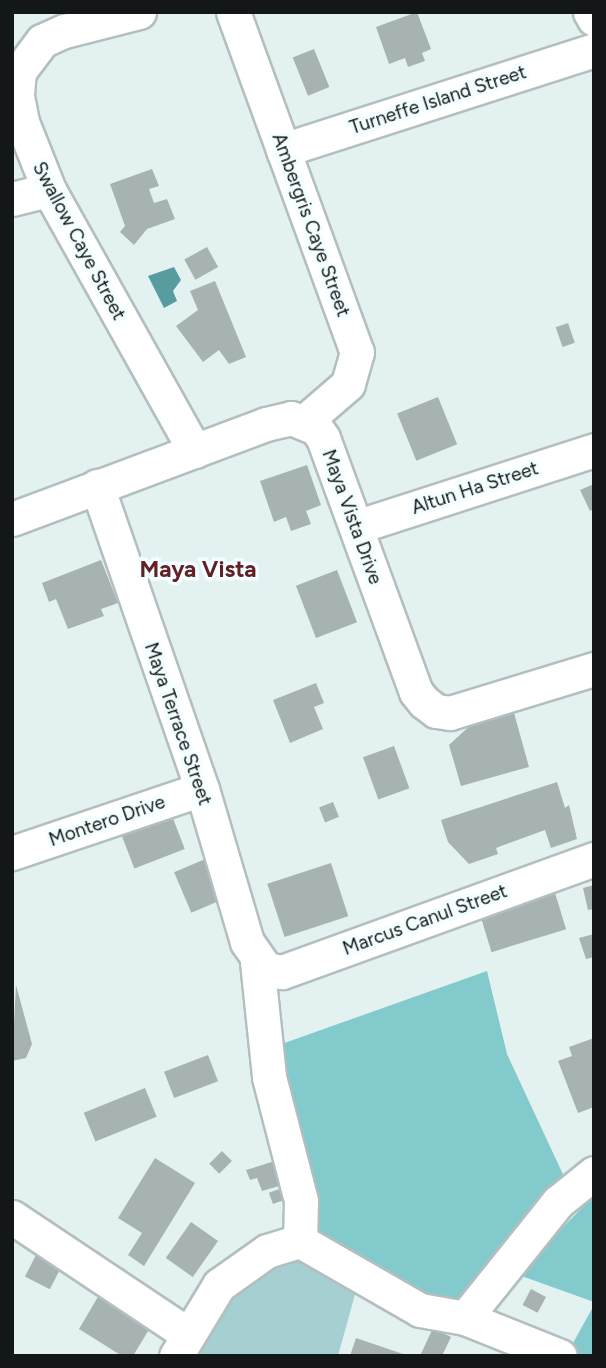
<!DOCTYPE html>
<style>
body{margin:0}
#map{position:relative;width:606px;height:1368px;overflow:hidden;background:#e4f1f1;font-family:Figtree,sans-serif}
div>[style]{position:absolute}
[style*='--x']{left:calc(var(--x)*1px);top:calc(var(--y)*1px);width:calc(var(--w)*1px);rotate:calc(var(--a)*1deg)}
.green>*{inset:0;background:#a5cfd1}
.forest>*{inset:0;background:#83cacc}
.water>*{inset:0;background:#579da0}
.building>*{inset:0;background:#a7b2b3;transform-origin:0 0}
.roads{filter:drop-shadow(2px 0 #b3bfbf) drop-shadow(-2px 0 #b3bfbf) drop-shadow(0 2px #b3bfbf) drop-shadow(0 -2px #b3bfbf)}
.minor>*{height:33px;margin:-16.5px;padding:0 16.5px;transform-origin:16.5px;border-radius:16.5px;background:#fff}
span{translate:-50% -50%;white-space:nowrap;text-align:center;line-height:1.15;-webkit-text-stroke:7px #f2feff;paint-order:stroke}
.street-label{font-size:19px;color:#131717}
.quarter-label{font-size:23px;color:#652025;font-weight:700}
.frame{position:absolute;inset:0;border:14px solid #131717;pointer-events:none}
</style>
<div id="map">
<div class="green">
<div style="clip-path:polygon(319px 1235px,362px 1269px,338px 1356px,192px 1356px,220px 1293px)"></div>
</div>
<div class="forest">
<div style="clip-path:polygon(487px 971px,507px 1054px,567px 1183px,452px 1305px,362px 1269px,319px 1235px,276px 1046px)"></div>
<div style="clip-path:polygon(594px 1196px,594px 1302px,516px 1274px)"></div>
<div style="clip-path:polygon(594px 1305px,594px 1356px,567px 1354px)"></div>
</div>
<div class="water">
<div style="clip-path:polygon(174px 267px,181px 280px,173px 291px,177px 301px,164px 308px,148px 276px)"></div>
</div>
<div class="building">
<div style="clip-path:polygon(417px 12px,431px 49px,422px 53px,425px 61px,408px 67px,405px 58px,389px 64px,376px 27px)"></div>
<div style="left:314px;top:49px;width:41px;height:23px;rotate:68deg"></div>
<div style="clip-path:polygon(152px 169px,159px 186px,149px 189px,154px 203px,167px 199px,175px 219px,147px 229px,134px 245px,120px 232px,125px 226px,110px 184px)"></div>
<div style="left:207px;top:247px;width:23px;height:26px;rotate:61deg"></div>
<div style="clip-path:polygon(215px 281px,246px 357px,229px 364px,219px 350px,203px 362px,176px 326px,198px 310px,190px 291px)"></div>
<div style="left:568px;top:323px;width:21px;height:13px;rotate:71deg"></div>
<div style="left:438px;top:397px;width:51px;height:44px;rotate:68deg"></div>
<div style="clip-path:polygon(307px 465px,321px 505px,306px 511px,311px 524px,291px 531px,286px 517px,274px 522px,260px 481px)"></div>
<div style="clip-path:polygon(594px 484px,594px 509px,590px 511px,580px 490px)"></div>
<div style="clip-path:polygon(101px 560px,118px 603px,101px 609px,104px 616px,68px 629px,56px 599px,49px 602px,42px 583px)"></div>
<div style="left:337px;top:570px;width:56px;height:44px;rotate:69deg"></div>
<div style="clip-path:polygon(316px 683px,324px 703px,314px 707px,323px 729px,290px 743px,273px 700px)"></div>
<div style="clip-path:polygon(511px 702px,529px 767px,461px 786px,449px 745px,489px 708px)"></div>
<div style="left:394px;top:746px;width:45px;height:33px;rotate:70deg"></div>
<div style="clip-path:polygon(557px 782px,565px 808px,569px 805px,577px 839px,551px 848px,545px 830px,496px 848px,498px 854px,469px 864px,448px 842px,441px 820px)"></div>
<div style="left:333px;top:802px;width:16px;height:15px;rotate:68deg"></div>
<div style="left:169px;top:808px;width:44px;height:54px;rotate:69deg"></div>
<div style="left:210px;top:857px;width:44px;height:39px;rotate:67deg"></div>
<div style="left:331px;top:863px;width:56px;height:67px;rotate:72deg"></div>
<div style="clip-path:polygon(594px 885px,594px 909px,588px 910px,583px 888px)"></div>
<div style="left:555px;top:893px;width:38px;height:78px;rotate:73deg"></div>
<div style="clip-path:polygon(594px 934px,594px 957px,586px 959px,579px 938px)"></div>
<div style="clip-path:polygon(16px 985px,32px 1044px,26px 1058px,12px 1061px)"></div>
<div style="clip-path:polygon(594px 1038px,594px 1107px,578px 1113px,558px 1061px,572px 1056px,569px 1047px)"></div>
<div style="left:208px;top:1055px;width:28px;height:47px;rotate:69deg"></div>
<div style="left:145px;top:1088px;width:31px;height:66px;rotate:68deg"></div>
<div style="left:222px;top:1151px;width:14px;height:18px;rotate:45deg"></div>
<div style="clip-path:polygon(155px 1158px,195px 1183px,144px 1266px,128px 1255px,142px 1233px,118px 1218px)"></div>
<div style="clip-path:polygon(278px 1160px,286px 1184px,262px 1191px,257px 1178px,250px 1180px,246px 1170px)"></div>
<div style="left:282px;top:1188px;width:12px;height:14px;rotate:70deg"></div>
<div style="left:191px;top:1222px;width:33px;height:44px;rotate:35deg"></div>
<div style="left:39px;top:1249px;width:28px;height:31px;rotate:27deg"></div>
<div style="left:531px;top:1289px;width:17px;height:18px;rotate:28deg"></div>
<div style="clip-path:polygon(102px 1290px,153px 1323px,133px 1356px,122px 1356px,79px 1329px)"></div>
<div style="clip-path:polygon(433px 1328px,451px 1337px,442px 1356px,420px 1356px)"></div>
<div style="clip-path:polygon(356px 1338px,406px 1355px,406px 1356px,350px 1356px)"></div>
</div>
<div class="roads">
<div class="minor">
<div style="--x:139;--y:12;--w:77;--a:165.8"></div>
<div style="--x:64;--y:31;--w:24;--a:156"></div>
<div style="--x:42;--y:41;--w:38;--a:127"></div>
<div style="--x:19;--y:71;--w:25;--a:95"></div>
<div style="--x:17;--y:96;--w:26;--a:79"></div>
<div style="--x:22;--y:122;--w:73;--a:68.3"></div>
<div style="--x:49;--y:190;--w:299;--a:60.8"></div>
<div style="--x:233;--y:12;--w:362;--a:70"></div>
<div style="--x:357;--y:352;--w:33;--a:106"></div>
<div style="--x:348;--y:384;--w:58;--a:139.2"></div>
<div style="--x:590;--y:12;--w:8;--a:60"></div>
<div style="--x:283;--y:150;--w:327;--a:-17.8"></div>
<div style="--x:12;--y:199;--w:38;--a:-14"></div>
<div style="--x:97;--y:486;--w:321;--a:70.9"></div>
<div style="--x:202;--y:789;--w:159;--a:73.6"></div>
<div style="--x:247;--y:942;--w:33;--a:55"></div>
<div style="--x:266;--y:969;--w:16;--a:11"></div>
<div style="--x:282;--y:972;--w:332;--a:-19.9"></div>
<div style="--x:12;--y:519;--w:271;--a:-20.5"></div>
<div style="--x:266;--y:424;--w:26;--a:-13"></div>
<div style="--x:291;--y:418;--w:27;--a:22"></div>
<div style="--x:316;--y:428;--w:12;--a:55"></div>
<div style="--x:323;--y:438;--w:270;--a:69.9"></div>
<div style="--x:416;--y:692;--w:13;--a:51"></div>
<div style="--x:424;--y:702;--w:15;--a:37"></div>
<div style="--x:436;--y:711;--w:14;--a:8"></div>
<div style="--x:450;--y:713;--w:151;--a:-17"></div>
<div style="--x:356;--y:527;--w:250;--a:-17.9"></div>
<div style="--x:12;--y:853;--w:200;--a:-18.6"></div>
<div style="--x:257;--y:962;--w:116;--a:84"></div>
<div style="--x:269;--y:1077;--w:128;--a:75.5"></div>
<div style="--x:301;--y:1201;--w:40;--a:91.4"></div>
<div style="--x:12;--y:1217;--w:209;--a:33.7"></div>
<div style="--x:465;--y:1318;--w:149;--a:-51.3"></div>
<div style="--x:558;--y:1202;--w:46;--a:-38.9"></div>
<div style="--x:176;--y:1356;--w:83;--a:-58.8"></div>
<div style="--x:219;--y:1285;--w:59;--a:-35.3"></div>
<div style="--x:267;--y:1251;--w:34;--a:-17"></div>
<div style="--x:300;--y:1241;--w:138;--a:29.9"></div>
<div style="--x:420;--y:1310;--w:46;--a:10.1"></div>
<div style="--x:465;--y:1318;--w:102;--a:21.8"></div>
</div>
</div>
<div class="street-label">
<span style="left:438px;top:100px;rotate:-18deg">Turneffe Island Street</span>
<span style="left:311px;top:225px;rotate:70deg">Ambergris Caye Street</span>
<span style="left:79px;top:241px;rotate:62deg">Swallow Caye Street</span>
<span style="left:475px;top:488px;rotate:-18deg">Altun Ha Street</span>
<span style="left:352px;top:517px;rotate:70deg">Maya Vista Drive</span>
<span style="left:178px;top:724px;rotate:71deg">Maya Terrace Street</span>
<span style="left:107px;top:821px;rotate:-19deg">Montero Drive</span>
<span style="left:425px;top:920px;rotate:-20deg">Marcus Canul Street</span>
</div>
<div class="quarter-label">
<span style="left:198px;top:569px">Maya Vista</span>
</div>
<div class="frame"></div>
</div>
